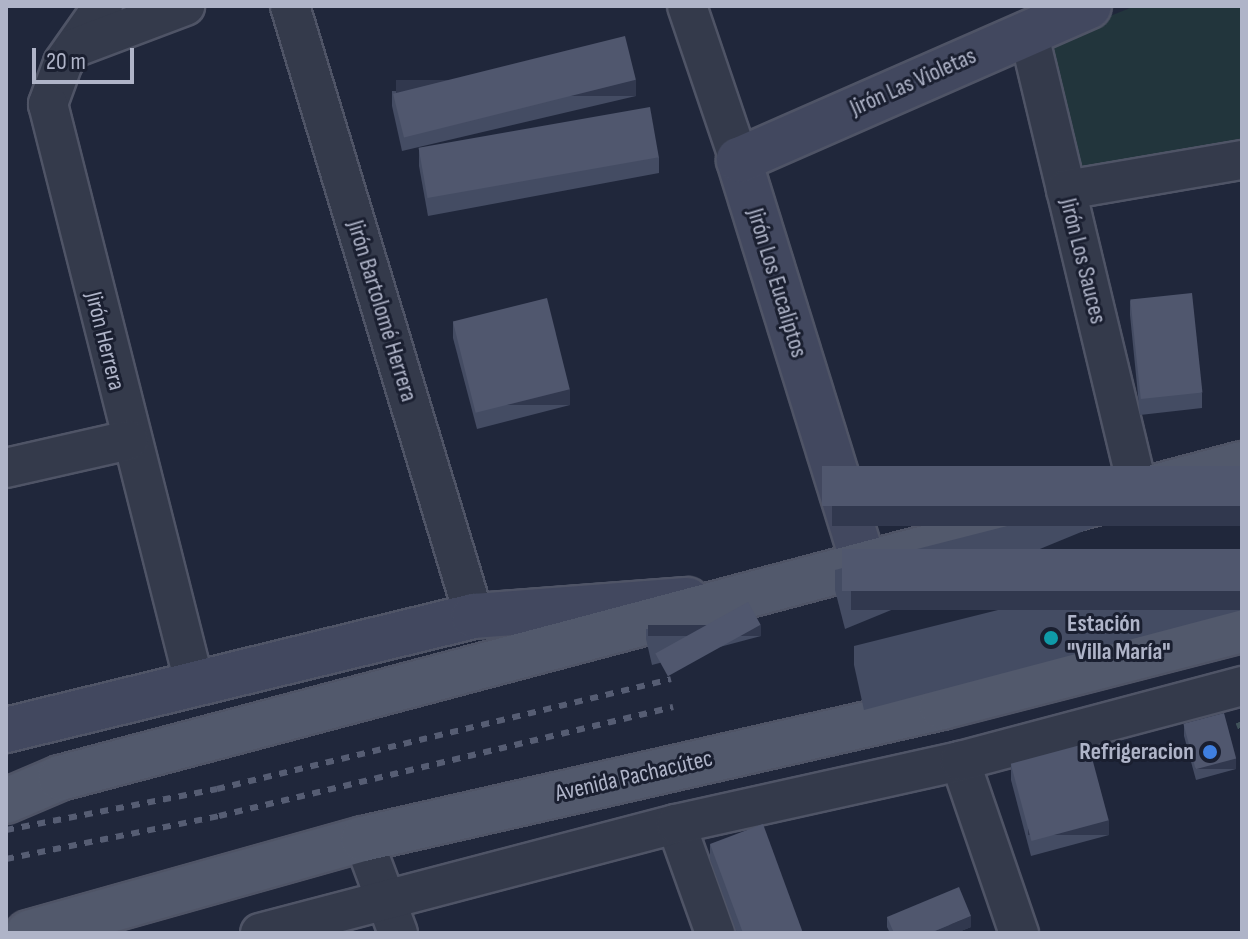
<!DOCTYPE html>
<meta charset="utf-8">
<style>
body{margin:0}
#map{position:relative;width:1248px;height:939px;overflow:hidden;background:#20273b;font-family:"Sofia Sans Condensed",sans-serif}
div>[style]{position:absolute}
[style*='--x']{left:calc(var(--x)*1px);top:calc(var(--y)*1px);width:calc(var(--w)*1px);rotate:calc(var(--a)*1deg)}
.green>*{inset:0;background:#22353c}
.path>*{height:5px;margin-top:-2.5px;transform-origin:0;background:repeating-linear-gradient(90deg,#40525a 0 6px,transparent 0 12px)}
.roads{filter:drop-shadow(2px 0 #4f5466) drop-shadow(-2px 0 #4f5466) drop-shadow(0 2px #4f5466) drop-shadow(0 -2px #4f5466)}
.street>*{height:38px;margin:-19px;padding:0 19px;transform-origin:19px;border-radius:19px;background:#343a4b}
.secondary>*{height:44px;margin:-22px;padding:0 22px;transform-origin:22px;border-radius:22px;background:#42485f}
.primary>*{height:44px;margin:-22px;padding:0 22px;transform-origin:22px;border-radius:22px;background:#52596c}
.rail>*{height:6px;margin-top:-3px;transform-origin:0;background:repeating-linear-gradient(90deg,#565d73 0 8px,transparent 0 16px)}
.wall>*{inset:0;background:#444c63}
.shaded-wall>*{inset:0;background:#31384e;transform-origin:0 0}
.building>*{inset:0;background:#50576e;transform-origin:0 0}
.dots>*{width:22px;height:22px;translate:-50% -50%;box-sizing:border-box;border:4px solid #1a1f30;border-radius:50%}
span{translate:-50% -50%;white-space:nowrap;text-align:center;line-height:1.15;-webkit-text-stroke:6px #1a1f30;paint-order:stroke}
.street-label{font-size:24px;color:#afb4c8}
.poi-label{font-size:24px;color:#afb4c8;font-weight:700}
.left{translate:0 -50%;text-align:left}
.right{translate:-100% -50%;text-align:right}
.frame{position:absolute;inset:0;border:8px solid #afb4c8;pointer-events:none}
.scale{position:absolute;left:32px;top:48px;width:102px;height:36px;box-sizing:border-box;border:4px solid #afb4c8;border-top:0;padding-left:10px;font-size:24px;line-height:28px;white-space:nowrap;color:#afb4c8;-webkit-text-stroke:6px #1a1f30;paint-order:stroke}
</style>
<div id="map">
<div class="green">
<div style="clip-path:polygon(1135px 6px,1242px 6px,1242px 145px,1075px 173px,1045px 42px)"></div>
</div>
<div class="path">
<div style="--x:1238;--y:722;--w:11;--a:68"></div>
</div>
<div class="roads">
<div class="street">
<div style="--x:103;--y:6;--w:70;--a:125.1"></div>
<div style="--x:63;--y:63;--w:44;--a:110.1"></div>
<div style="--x:48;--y:104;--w:600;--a:75.82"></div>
<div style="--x:290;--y:6;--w:637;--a:73.21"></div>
<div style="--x:687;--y:6;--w:163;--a:71.3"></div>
<div style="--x:1028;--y:31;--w:472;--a:76.5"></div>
<div style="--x:74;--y:48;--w:119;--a:-20.7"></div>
<div style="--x:1066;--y:190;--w:179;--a:-9.7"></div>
<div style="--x:6;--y:468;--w:126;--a:-12.8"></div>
<div style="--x:960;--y:761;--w:182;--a:71.1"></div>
<div style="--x:676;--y:824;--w:116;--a:70.3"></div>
<div style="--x:363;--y:839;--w:100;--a:69.6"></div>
<div style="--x:260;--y:933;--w:430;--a:-14.7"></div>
<div style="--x:676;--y:824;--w:291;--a:-12.5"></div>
<div style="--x:960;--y:761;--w:292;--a:-14.9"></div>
</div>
<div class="secondary">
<div style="--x:863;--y:561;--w:420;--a:-107.2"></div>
<div style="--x:739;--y:160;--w:382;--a:-23.7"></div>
<div style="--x:6;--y:730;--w:482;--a:-13.7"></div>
<div style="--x:474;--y:616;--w:214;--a:-4.3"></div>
</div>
<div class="primary">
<div style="--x:6;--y:801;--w:59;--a:-23.1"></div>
<div style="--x:60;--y:778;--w:1223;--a:-14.88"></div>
<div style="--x:28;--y:933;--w:348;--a:-15.7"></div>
<div style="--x:363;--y:839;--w:594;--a:-12.84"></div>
<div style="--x:942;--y:707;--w:310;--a:-14.4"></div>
</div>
</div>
<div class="rail">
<div style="--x:6;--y:830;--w:215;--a:-11"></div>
<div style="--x:217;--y:789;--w:467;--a:-13.6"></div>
<div style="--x:6;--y:859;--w:217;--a:-11.4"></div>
<div style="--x:219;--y:816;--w:467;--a:-13.5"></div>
</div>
<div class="wall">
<div style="clip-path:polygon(392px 91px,636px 96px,402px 151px,392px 106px)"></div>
<div style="clip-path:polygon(419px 150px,659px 157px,659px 173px,428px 216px,419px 166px)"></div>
<div style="clip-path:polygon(1130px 300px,1202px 393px,1202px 408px,1140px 415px,1130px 315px)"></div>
<div style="clip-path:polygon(453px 322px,570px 405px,477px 429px,453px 338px)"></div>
<div style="clip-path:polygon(1242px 466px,845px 629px,835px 590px,835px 570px)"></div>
<div style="clip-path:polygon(1242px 549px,1242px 610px,864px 710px,854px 665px,854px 646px)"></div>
<div style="clip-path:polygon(646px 629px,761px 636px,652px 665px,646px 639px)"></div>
<div style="clip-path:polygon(1184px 725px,1236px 769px,1196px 780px,1184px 736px)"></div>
<div style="clip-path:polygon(1011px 765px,1109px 835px,1031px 856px,1011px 780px)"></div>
<div style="clip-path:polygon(710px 844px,803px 933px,737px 933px,710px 859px)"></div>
<div style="clip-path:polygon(887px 917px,971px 927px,956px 933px,890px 933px,887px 927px)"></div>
</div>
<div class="shaded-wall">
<div style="left:636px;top:80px;width:16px;height:240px;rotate:90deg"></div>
<div style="left:570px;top:389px;width:16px;height:96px;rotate:90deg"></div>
<div style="left:1242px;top:506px;width:20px;height:410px;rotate:90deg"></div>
<div style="left:1242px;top:591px;width:19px;height:391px;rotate:90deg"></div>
<div style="left:761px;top:625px;width:11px;height:113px;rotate:90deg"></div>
<div style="left:1236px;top:758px;width:11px;height:41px;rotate:90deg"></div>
<div style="left:1109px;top:820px;width:15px;height:81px;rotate:90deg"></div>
<div style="clip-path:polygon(971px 916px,971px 927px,956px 933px,930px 933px)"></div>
</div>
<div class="building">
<div style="left:625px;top:36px;width:45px;height:239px;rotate:76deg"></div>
<div style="left:650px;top:107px;width:51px;height:235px;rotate:80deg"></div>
<div style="left:1192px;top:293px;width:100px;height:62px;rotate:84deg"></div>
<div style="left:547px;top:298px;width:94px;height:97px;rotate:76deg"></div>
<div style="left:1242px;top:466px;width:40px;height:420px;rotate:90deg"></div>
<div style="left:1242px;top:549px;width:42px;height:400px;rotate:90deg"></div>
<div style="left:748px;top:602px;width:26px;height:106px;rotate:61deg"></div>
<div style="left:1224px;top:713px;width:47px;height:42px;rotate:75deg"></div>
<div style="left:1088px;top:743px;width:80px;height:80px;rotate:75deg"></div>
<div style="clip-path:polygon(763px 824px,803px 933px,743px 933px,710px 844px)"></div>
<div style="clip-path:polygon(959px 887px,971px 916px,930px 933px,894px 933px,887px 917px)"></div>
</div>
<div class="dots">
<div style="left:1051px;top:638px;background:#0f9aa8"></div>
<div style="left:1210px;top:752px;background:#3f7fe0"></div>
</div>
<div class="street-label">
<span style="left:913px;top:82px;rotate:-24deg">Jirón Las Violetas</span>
<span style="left:1083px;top:261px;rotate:76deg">Jirón Los Sauces</span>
<span style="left:777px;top:283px;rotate:73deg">Jirón Los Eucaliptos</span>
<span style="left:382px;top:311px;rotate:73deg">Jirón Bartolomé Herrera</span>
<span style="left:105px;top:341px;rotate:76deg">Jirón Herrera</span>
<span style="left:634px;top:776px;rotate:-13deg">Avenida Pachacútec</span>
</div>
<div class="poi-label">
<span class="left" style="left:1067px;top:638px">Estación<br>"Villa María"</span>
<span class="right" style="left:1194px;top:752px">Refrigeracion</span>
</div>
<div class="frame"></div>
<div class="scale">20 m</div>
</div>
